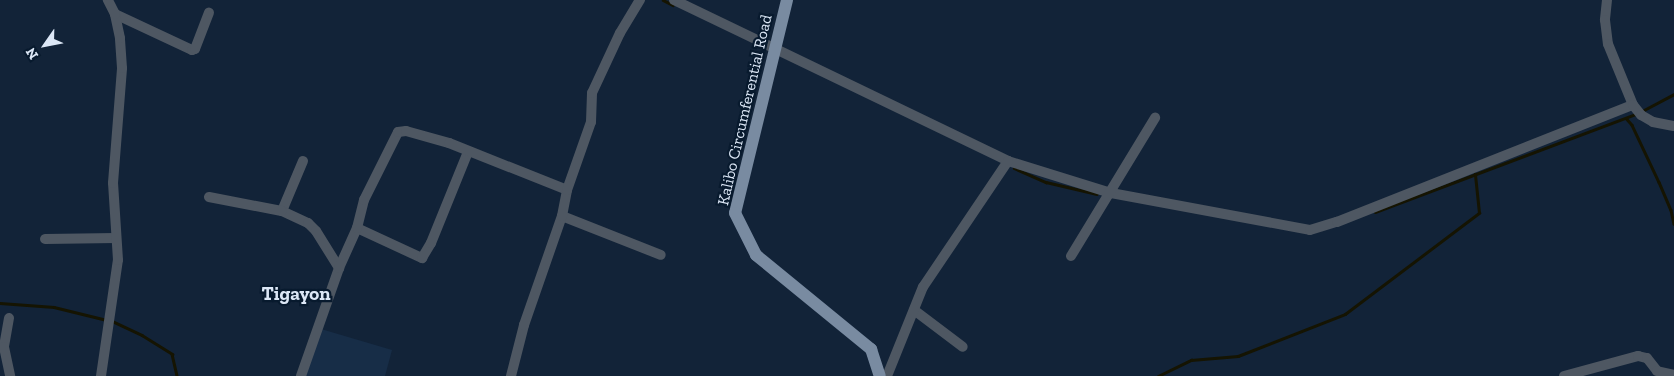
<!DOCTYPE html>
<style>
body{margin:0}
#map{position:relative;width:1674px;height:376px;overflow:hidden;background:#122338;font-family:"Zilla Slab",serif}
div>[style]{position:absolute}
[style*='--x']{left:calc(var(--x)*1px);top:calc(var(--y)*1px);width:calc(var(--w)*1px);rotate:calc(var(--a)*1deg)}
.built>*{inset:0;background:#172d47}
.stream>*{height:2.5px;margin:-1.25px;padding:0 1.25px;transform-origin:1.25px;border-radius:1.25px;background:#151402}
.minor>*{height:10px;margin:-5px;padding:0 5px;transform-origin:5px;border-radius:5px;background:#4e5762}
.major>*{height:12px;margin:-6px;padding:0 6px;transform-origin:6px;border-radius:6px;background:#798ba1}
span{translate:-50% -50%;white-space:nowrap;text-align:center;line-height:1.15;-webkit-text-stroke:4.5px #081a2e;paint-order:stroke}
.street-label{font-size:16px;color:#dce7f6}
.quarter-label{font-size:19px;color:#dce7f6;font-weight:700}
.north{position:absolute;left:20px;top:20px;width:50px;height:50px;-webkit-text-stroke:4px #081a2e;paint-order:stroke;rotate:237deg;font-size:14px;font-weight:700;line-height:20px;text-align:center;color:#dce7f6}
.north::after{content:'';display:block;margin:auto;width:18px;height:22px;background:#dce7f6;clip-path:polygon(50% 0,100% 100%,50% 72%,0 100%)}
</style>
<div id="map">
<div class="built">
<div style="clip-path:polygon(321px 329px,392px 350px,385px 376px,304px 376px)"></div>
</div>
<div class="stream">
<div style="--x:663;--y:0;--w:11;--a:27"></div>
<div style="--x:1644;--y:110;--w:34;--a:-28"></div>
<div style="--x:1626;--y:118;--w:9;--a:49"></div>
<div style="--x:1632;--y:125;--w:63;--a:64.7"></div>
<div style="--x:1659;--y:182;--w:30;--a:67"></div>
<div style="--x:1671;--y:210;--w:14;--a:78"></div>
<div style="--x:1014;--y:168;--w:35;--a:24"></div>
<div style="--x:1046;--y:182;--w:52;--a:13.2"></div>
<div style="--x:1375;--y:212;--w:279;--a:-20.6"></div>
<div style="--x:0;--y:303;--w:54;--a:4.2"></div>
<div style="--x:54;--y:307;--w:55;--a:13.8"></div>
<div style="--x:112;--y:321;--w:33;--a:25"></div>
<div style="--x:142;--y:335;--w:36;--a:32"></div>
<div style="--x:172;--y:354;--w:23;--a:77"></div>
<div style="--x:1158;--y:376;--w:37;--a:-26"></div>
<div style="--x:1191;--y:360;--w:47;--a:-4.9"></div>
<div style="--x:1238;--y:356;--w:115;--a:-21.4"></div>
<div style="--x:1345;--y:314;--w:168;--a:-37"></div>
<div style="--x:1479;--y:213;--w:39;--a:-96"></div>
</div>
<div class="minor">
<div style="--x:674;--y:0;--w:371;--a:25.7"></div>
<div style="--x:1008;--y:161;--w:108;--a:17.3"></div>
<div style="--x:1111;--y:193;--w:202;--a:10.5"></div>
<div style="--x:1310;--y:230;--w:28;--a:-17"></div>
<div style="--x:1337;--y:222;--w:318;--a:-21.6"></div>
<div style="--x:1607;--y:0;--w:20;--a:96"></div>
<div style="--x:1605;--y:20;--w:24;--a:83"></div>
<div style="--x:1608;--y:44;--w:66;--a:67.7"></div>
<div style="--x:1633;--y:105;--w:13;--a:51"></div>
<div style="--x:1641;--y:115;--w:14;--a:30"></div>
<div style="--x:1653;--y:122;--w:21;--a:11"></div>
<div style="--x:115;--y:14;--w:85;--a:25.1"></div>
<div style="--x:192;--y:50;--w:3;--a:-18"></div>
<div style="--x:195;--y:49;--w:39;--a:-69"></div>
<div style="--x:303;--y:161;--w:54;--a:112.8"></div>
<div style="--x:282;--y:211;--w:29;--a:25"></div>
<div style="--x:308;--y:223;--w:11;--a:45"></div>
<div style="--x:316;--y:231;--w:44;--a:58.1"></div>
<div style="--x:209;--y:197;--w:74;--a:10.9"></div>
<div style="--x:562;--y:216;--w:106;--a:21.5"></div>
<div style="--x:357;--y:228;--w:72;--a:24.8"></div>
<div style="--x:422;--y:258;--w:17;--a:-59"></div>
<div style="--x:431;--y:243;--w:98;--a:-67.9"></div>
<div style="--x:45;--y:239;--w:71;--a:-0.8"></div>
<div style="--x:1071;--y:256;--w:162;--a:-58.7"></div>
<div style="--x:914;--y:310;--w:61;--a:37.1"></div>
<div style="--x:9;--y:318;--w:29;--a:100"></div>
<div style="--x:4;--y:347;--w:30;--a:78"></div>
<div style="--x:101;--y:376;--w:117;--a:-81.7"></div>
<div style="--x:118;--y:260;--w:77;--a:-93.7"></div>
<div style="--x:113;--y:183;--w:115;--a:-85.5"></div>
<div style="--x:122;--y:68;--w:30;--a:-94"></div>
<div style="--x:120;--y:38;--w:25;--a:-102"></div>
<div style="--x:115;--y:14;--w:16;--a:-117"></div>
<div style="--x:301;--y:376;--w:114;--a:-70.6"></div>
<div style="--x:339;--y:268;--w:44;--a:-65.8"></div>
<div style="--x:357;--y:228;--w:29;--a:-76"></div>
<div style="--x:364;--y:200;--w:76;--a:-63.4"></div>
<div style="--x:398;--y:132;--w:8;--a:-7"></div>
<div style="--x:406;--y:131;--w:45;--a:15.6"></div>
<div style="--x:449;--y:143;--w:127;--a:21.7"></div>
<div style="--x:511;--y:376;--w:53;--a:-75.7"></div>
<div style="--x:524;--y:325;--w:115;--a:-70.8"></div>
<div style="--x:562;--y:216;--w:26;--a:-79"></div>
<div style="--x:567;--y:190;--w:72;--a:-70.6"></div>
<div style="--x:591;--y:122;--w:29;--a:-88"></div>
<div style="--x:592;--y:93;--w:66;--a:-65"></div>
<div style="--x:620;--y:33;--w:39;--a:-59"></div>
<div style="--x:887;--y:376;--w:96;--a:-68"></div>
<div style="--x:923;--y:287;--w:152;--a:-56"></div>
<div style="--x:1564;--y:376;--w:77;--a:-15.1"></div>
<div style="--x:1638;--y:356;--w:9;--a:13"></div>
<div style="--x:1647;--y:358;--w:16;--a:52"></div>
<div style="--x:1657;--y:371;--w:17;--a:13"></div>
</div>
<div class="major">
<div style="--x:787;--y:0;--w:219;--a:103.7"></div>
<div style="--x:735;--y:213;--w:47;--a:63.4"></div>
<div style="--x:756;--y:255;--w:149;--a:39.3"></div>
<div style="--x:871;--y:349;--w:28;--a:72"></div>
</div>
<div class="street-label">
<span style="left:745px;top:110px;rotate:-77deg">Kalibo Circumferential Road</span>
</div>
<div class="quarter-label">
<span style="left:296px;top:294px">Tigayon</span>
</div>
<div class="north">N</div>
</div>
